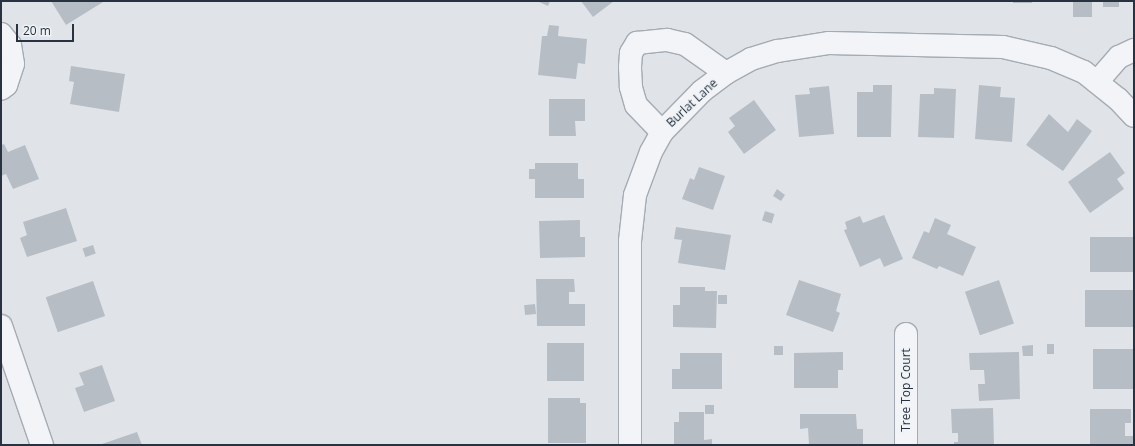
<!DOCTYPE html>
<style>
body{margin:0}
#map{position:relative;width:1135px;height:446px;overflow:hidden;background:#e0e4e9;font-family:"Open Sans",sans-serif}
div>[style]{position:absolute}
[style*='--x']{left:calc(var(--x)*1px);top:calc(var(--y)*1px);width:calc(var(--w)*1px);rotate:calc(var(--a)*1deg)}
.building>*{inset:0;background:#b7bdc5;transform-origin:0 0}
.roads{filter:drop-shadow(1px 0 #a5abb3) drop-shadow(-1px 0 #a5abb3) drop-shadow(0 1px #a5abb3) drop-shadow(0 -1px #a5abb3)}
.minor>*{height:22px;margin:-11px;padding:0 11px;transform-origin:11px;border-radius:11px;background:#f2f4f7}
span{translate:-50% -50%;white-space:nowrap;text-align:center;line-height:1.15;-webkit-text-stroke:3px #eff3f6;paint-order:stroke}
.street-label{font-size:12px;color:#283240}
.frame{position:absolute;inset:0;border:2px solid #283240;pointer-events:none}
.scale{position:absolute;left:16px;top:24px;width:58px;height:18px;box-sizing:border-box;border:2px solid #283240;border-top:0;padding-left:5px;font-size:12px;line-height:14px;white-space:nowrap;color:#283240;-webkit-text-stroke:3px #eff3f6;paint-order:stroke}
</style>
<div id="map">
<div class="building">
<div style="clip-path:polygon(51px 1px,102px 1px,103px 2px,66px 25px)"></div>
<div style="clip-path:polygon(537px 1px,550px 1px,548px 6px)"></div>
<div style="clip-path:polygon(581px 1px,614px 1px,593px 17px)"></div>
<div style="left:1013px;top:1px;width:19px;height:2px"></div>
<div style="left:1073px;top:1px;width:19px;height:16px"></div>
<div style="left:1103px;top:1px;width:16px;height:6px"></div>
<div style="clip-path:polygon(549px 25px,559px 26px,558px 36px,587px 39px,585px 64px,578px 63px,576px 79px,538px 75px,542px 36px,547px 36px)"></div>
<div style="clip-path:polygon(71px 66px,125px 74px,119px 112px,70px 104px,74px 82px,69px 81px)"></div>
<div style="clip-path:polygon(873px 85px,892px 85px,891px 137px,857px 137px,857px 92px,873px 92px)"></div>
<div style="clip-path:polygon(979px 85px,1001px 87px,1000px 97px,1015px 98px,1012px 142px,975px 139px)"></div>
<div style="clip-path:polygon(829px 86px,834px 134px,799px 137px,795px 95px,810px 94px,809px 88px)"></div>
<div style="clip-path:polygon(934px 88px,956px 89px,954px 138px,918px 137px,920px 94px,934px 94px)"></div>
<div style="clip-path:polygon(549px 99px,585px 99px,585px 121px,575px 121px,576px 136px,549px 136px)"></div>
<div style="clip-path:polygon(754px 100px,776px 130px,744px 154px,728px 132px,735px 126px,729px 118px)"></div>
<div style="clip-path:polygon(1049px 114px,1068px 132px,1077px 119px,1092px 131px,1063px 171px,1026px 145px)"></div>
<div style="clip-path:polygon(4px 144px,8px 152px,25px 145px,39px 179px,13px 189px,6px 174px,1px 176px,1px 145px)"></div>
<div style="clip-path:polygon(1110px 152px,1125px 173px,1117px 179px,1124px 189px,1090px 213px,1068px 182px)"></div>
<div style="clip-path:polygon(535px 163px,578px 163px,578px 179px,584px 179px,584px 198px,535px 198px,535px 179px,529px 179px,529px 169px,535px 169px)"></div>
<div style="clip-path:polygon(699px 167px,725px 176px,713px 210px,682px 199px,690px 178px,694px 180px)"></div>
<div style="clip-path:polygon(777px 189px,785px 195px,781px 201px,773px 196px)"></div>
<div style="clip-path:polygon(66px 208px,77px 241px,27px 257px,20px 238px,27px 235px,23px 222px)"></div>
<div style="left:765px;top:211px;width:10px;height:10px;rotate:17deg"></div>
<div style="clip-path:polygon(884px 215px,903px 259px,884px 267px,880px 258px,860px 267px,844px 230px,847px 229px,845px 222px,860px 216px,863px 223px)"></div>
<div style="clip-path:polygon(935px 218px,951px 225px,947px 234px,976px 247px,963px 276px,939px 266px,937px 269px,912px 258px,924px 231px,929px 233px)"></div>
<div style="clip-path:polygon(580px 220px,580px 237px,585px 237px,585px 257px,540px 258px,539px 221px)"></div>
<div style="clip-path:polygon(676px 227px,731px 235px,725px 270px,678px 263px,682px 240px,674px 239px)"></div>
<div style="left:1090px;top:237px;width:44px;height:35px"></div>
<div style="left:93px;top:245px;width:9px;height:11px;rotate:72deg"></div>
<div style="clip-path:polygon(536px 279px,574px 279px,575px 292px,569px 292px,569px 304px,585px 304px,585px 326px,537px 326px)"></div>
<div style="clip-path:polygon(799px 280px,841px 294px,836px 311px,840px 313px,833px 332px,786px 315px)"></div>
<div style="left:999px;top:280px;width:46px;height:36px;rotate:71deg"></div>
<div style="left:93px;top:281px;width:37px;height:50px;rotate:71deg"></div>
<div style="clip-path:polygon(680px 287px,705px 287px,705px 291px,717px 291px,716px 328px,673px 327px,673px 305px,680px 305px)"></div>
<div style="left:1134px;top:290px;width:37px;height:49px;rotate:90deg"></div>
<div style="left:718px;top:295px;width:9px;height:9px"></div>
<div style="left:535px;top:304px;width:10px;height:11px;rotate:84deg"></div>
<div style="left:547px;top:343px;width:37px;height:38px"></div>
<div style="left:1047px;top:344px;width:7px;height:10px"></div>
<div style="clip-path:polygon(1033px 345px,1033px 356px,1023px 356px,1022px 346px)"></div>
<div style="left:774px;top:346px;width:9px;height:9px"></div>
<div style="left:1093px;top:349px;width:41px;height:40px"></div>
<div style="clip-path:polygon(843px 352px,843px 370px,838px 370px,838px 388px,794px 388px,794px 353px)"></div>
<div style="clip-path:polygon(1019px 352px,1020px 399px,979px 401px,978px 384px,985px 384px,984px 370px,970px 370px,969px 353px)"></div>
<div style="clip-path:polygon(680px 353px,722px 353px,722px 389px,672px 389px,672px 369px,680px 369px)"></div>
<div style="clip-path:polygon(102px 365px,115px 401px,84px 412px,75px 388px,84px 385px,79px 373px)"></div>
<div style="clip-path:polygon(548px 398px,580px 398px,580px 403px,586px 403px,586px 443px,548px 443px)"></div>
<div style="left:705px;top:405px;width:9px;height:9px"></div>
<div style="clip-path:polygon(993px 408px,994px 445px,954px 445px,954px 442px,958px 442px,958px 433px,952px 433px,951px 409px)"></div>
<div style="clip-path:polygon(1090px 409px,1131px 409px,1131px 423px,1125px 423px,1125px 436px,1134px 436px,1134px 445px,1090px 445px)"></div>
<div style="clip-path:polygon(679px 412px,704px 412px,704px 440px,712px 439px,712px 445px,674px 445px,674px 422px,679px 422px)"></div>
<div style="clip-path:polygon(800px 414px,856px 414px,857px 429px,863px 429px,863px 445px,809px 445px,808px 428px,800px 429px)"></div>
<div style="clip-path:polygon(137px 432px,142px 445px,99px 445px)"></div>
</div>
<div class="roads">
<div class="minor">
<div style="--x:1;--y:34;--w:14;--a:51"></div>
<div style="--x:10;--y:45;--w:19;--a:81"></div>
<div style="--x:13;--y:64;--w:22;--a:108"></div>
<div style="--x:6;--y:85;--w:6;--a:141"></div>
<div style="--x:1097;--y:82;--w:33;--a:-49"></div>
<div style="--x:1119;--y:57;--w:17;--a:-25"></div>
<div style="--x:662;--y:132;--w:37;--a:-134"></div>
<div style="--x:636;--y:105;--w:19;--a:-106"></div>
<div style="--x:631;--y:87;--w:20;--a:-93"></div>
<div style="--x:630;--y:67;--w:14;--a:-86"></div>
<div style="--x:631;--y:53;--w:12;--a:-59"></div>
<div style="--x:637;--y:43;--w:30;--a:-6"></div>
<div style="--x:667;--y:40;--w:18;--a:13"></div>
<div style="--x:685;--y:44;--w:50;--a:35.3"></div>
<div style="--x:1;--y:326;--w:126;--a:71"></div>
<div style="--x:906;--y:334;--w:111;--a:90"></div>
<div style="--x:630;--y:445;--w:204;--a:-90"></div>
<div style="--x:630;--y:241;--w:46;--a:-83.8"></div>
<div style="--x:635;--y:195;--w:46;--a:-69.6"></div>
<div style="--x:651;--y:152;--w:23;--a:-61"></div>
<div style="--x:662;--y:132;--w:57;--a:-45.7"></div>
<div style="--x:702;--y:91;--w:30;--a:-37"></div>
<div style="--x:726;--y:73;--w:29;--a:-29"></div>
<div style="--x:751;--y:59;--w:28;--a:-17"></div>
<div style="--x:778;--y:51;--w:52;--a:-8.9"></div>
<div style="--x:829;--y:43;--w:174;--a:1.3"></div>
<div style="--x:1003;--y:47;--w:49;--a:12.9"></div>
<div style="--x:1051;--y:58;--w:36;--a:23"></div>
<div style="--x:1084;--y:72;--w:43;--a:38.5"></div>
<div style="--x:1118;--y:99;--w:23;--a:47"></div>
</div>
</div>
<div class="street-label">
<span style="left:692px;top:103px;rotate:-43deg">Burlat Lane</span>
<span style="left:906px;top:390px;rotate:-90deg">Tree Top Court</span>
</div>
<div class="frame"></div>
<div class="scale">20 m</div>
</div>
